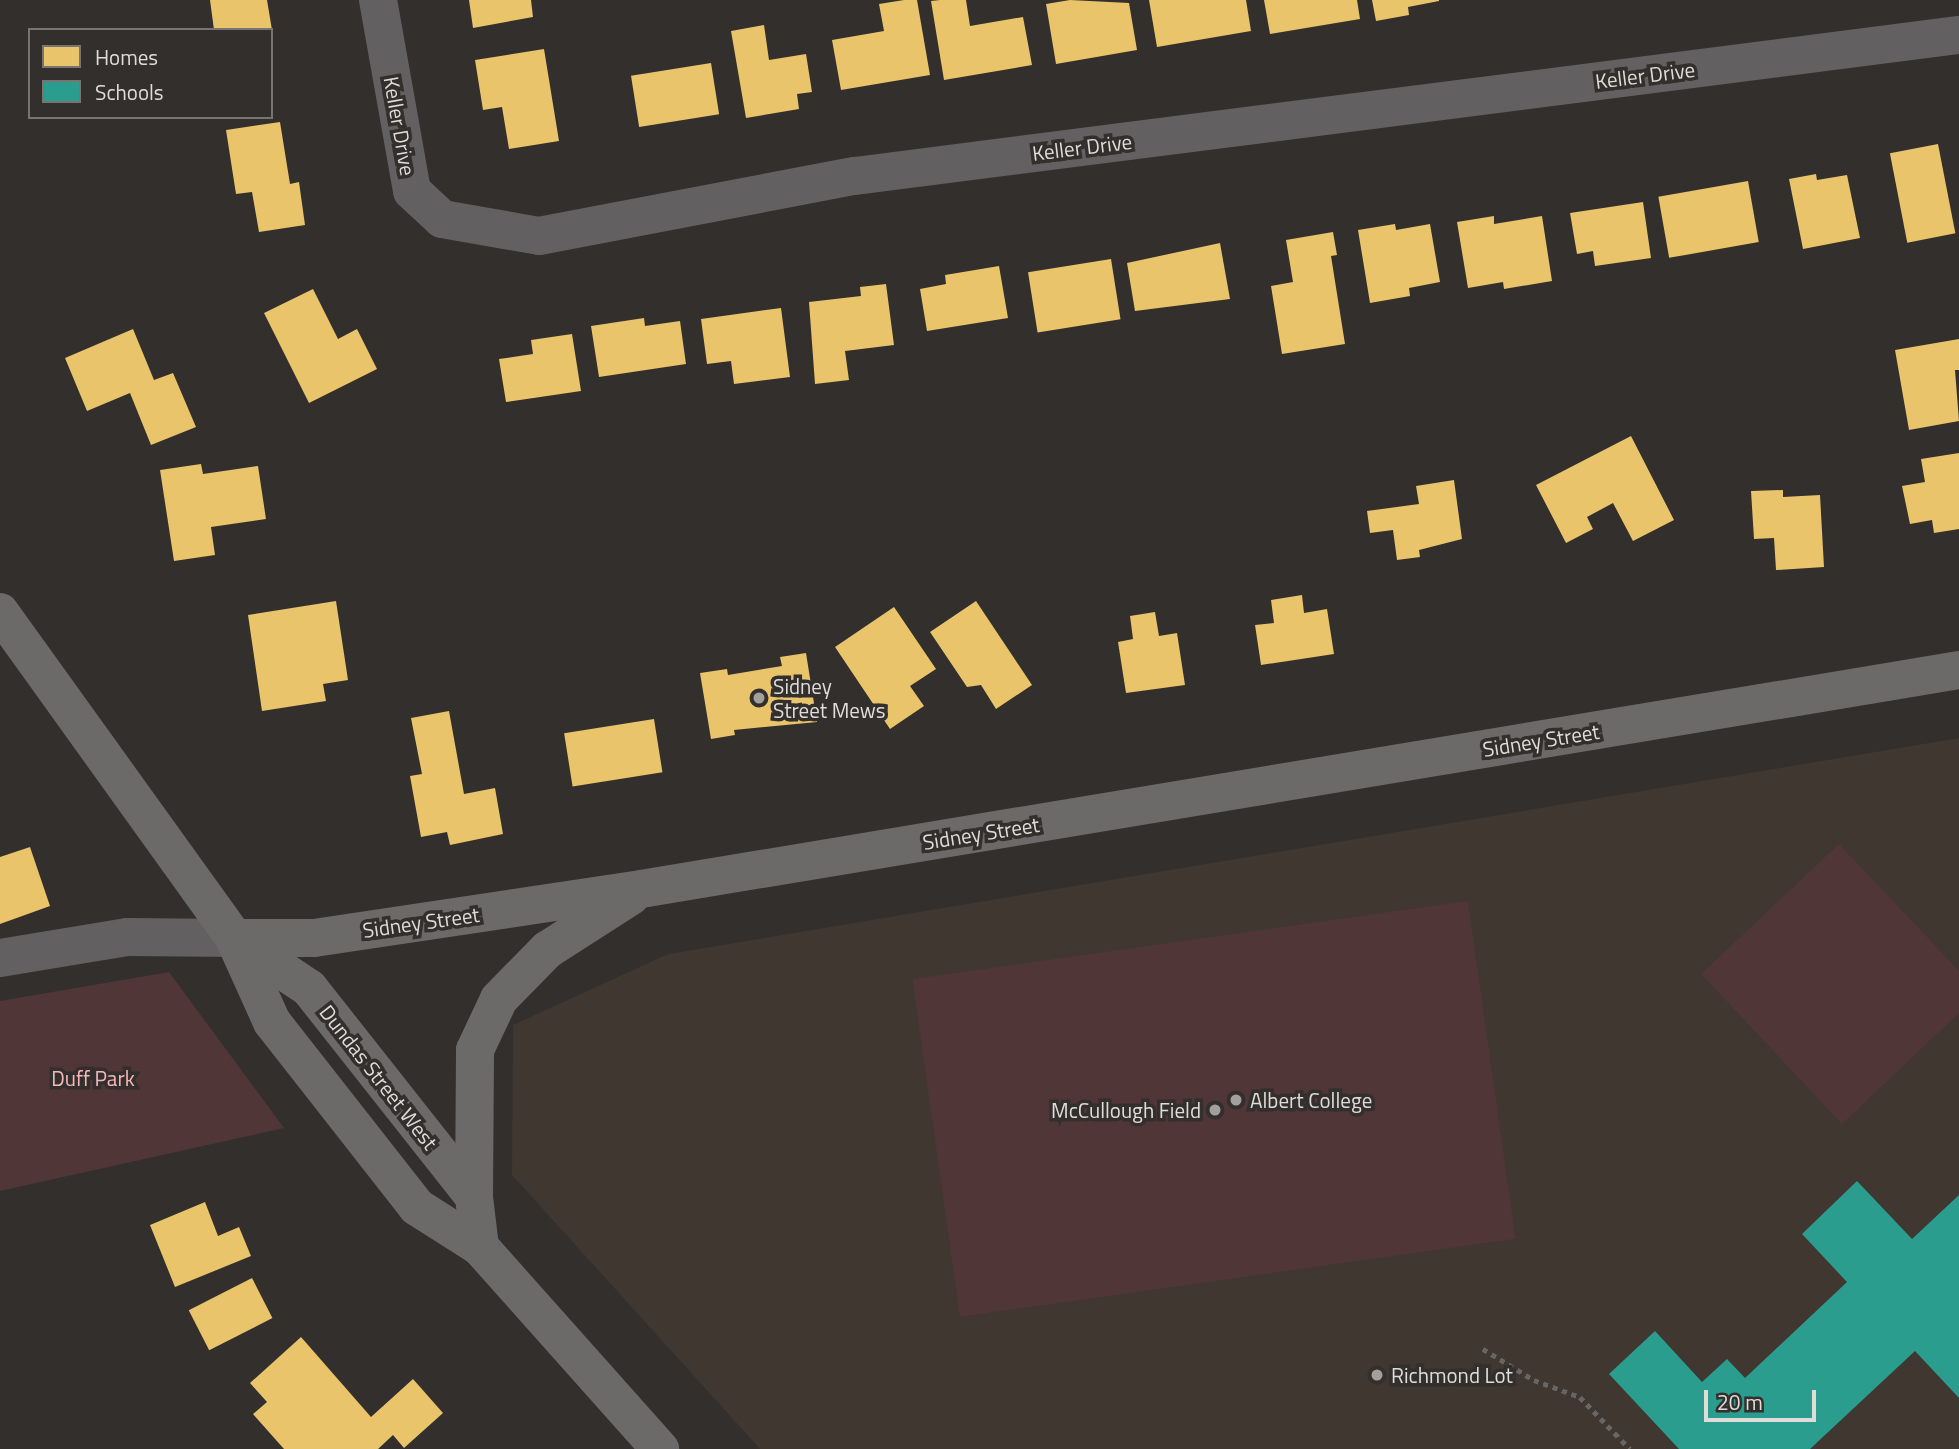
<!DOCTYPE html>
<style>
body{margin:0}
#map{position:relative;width:1959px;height:1449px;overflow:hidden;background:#322f2d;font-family:"Titillium Web",sans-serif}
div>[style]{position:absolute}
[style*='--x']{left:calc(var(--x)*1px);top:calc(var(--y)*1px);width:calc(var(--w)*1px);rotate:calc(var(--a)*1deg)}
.built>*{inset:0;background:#3f3730}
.green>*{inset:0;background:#513637;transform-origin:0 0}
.homes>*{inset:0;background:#e9c46a;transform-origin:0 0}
.schools>*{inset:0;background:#2a9d8f}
.path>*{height:4.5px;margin-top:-2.25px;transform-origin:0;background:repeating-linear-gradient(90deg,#686665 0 5px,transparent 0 10px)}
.minor>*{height:38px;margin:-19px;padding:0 19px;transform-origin:19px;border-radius:19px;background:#626060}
.major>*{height:38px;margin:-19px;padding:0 19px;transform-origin:19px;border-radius:19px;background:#6b6a69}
.dots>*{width:19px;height:19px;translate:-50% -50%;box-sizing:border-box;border:4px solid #332f2c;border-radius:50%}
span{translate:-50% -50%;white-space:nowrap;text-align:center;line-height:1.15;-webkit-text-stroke:7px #332f2c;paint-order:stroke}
.street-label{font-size:21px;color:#dfdcda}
.poi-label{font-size:21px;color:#dfdcda}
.left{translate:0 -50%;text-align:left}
.right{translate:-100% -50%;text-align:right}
.park-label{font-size:21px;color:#f8b6ba}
.legend{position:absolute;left:28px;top:28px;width:245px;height:91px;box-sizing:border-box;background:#332f2c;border:2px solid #787472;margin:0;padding:9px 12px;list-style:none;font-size:21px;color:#dfdcda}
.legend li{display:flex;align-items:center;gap:14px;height:35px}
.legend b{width:35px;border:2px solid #787472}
.scale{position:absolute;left:1704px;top:1390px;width:112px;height:32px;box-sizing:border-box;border:4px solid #dfdcda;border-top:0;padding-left:9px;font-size:21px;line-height:24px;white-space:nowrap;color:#dfdcda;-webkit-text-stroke:5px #332f2c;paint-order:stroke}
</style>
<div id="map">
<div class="built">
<div style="clip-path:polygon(1959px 738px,1959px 1449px,760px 1449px,512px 1175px,513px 1025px,668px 954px)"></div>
</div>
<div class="green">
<div style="clip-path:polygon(1839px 844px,1959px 971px,1959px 1013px,1842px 1124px,1701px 974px)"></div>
<div style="left:1468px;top:901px;width:341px;height:561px;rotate:82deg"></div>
<div style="clip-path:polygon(169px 972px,284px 1128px,0 1191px,0 1001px)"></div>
</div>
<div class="homes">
<div style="clip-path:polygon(210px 0,267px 0,272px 30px,214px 30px)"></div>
<div style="clip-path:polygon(469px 0,531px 0,533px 17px,473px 28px)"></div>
<div style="clip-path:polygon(904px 0,917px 0,930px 75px,841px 90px,832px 40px,884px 31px,879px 4px)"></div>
<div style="clip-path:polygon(940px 0,966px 0,970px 26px,1023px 17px,1032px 65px,944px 80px,931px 1px)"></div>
<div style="clip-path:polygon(1070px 0,1129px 3px,1137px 50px,1056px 64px,1046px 4px)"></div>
<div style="clip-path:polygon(1149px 0,1246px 0,1251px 31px,1157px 47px)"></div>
<div style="clip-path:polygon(1264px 0,1357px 0,1360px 19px,1270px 34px)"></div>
<div style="clip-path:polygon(1372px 0,1439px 0,1439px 1px,1408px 7px,1409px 15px,1376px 21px)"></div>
<div style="clip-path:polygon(764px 25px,769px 60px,806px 54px,812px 92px,797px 94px,799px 109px,746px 118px,731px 31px)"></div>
<div style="clip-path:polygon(544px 49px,559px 141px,509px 149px,502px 107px,483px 110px,475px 60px)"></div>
<div style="left:711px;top:63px;width:52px;height:81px;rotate:81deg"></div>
<div style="clip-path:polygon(280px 122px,290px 184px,299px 182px,305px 225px,259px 232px,252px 192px,236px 194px,226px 130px)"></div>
<div style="left:1938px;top:144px;width:91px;height:49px;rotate:79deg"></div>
<div style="clip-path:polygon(1816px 174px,1817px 180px,1847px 175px,1860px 238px,1803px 249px,1789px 179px)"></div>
<div style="left:1748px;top:181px;width:62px;height:91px;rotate:80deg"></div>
<div style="clip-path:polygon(1643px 202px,1651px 258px,1595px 266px,1593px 251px,1577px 254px,1570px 213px)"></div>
<div style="clip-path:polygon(1494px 216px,1494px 224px,1542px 216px,1552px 281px,1504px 289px,1503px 282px,1468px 288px,1457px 222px)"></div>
<div style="clip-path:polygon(1395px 224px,1396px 230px,1430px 224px,1440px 282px,1409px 288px,1410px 296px,1370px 303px,1358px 230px)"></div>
<div style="clip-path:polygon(1333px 232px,1337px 255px,1331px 256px,1345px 344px,1282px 354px,1271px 286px,1293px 282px,1286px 240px)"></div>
<div style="clip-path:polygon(1220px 243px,1230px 299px,1135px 311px,1127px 263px)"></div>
<div style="left:1111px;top:259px;width:61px;height:84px;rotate:81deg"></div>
<div style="clip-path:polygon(999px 266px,1008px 318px,927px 331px,920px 289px,946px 284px,945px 275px)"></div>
<div style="clip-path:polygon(886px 284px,894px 345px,845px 351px,849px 380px,815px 384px,809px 302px,861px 296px,860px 287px)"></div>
<div style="clip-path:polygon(313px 289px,338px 339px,357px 329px,377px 369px,309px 403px,264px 313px)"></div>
<div style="clip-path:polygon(781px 308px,790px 377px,734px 384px,731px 361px,707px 364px,701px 319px)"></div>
<div style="clip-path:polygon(644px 318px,645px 326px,680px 321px,686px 364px,599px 377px,591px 326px)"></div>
<div style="clip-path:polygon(133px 329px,154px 380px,173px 373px,196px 427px,151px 445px,130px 393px,87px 411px,65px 358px)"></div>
<div style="clip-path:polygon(572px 334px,581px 391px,506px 402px,499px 359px,533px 354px,531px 340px)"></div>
<div style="clip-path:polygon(1959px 339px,1959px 370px,1955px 370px,1959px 421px,1909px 430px,1895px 350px)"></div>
<div style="clip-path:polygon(1631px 436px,1674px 520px,1633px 541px,1613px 503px,1587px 517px,1593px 529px,1566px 543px,1536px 485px)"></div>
<div style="clip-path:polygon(1959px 453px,1959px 529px,1934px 533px,1932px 520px,1910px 524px,1902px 486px,1925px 482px,1921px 459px)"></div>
<div style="clip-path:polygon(201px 464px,203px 474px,258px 466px,266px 519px,211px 527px,215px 555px,174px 561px,160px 470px)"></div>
<div style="clip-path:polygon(1454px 480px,1462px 539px,1419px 550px,1420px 557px,1397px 560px,1393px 530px,1370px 533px,1367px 511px,1419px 504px,1416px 486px)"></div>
<div style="clip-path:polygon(1783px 490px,1783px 497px,1820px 495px,1824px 567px,1776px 570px,1774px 538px,1754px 539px,1751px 491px)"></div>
<div style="clip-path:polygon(1302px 595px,1304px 613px,1327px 609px,1334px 654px,1261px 665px,1255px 625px,1274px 623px,1271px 600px)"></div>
<div style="clip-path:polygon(336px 601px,348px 680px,323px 684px,326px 701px,262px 711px,248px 615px)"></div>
<div style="clip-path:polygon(976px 601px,1032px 685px,996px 709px,981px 685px,967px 687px,930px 632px)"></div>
<div style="clip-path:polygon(894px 607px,936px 669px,910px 686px,924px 706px,890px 729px,835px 647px)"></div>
<div style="clip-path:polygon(1155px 612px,1159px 636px,1177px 633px,1185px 685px,1126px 693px,1118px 642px,1133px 639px,1130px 616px)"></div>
<div style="clip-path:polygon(806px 653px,817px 722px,734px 730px,735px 735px,711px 739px,700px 673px,727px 669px,728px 675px,782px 666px,780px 657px)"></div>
<div style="clip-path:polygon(449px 711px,464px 794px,495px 788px,503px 834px,450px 845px,447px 832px,421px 837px,410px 776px,422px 774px,411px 718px)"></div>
<div style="left:654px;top:719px;width:54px;height:91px;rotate:81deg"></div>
<div style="clip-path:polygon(30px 847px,50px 906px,0 924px,0 857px)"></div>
<div style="clip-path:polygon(205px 1202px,218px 1236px,239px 1227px,251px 1256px,175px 1287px,150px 1225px)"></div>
<div style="left:252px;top:1278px;width:45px;height:71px;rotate:63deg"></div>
<div style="clip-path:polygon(301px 1337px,371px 1417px,413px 1379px,443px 1413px,404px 1448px,393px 1435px,378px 1449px,284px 1449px,253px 1414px,267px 1402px,250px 1383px)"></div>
</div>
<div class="schools">
<div style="clip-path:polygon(1857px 1181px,1912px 1239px,1959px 1195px,1959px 1398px,1915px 1351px,1810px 1449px,1679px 1449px,1609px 1374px,1655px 1331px,1702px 1382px,1727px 1359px,1745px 1378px,1847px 1282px,1802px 1234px)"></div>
</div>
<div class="path">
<div style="--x:1483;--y:1349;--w:60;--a:31.3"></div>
<div style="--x:1534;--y:1380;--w:49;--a:20.3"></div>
<div style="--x:1580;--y:1397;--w:72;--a:46.1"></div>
</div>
<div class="minor">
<div style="--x:378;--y:0;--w:194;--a:79.9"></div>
<div style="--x:412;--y:191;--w:41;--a:43"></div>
<div style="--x:442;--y:219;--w:98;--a:9.9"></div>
<div style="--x:539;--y:236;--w:322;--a:-10.8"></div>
<div style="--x:855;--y:176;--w:1113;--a:-7.28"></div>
<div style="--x:0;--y:958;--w:129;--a:-9.4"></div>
<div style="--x:127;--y:937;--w:107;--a:0.5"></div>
</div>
<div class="major">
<div style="--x:0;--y:612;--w:401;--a:54.3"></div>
<div style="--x:234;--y:938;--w:92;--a:65.7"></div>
<div style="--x:272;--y:1022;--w:235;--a:51.9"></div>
<div style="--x:417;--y:1207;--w:75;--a:32.4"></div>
<div style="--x:480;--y:1247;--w:271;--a:48.3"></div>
<div style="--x:234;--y:938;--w:80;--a:0"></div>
<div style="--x:314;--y:938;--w:331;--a:-8.5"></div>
<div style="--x:641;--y:889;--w:1336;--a:-9.43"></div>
<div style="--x:234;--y:938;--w:90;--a:33.7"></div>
<div style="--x:309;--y:988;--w:266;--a:51.7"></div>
<div style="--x:474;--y:1197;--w:50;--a:83.2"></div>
<div style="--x:474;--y:1197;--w:147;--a:-89.6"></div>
<div style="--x:475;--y:1050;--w:56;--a:-64.8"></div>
<div style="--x:499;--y:999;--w:69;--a:-45.6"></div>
<div style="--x:547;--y:950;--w:100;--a:-32.7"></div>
</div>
<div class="dots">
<div style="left:759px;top:698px;background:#a29f9d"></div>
<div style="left:1236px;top:1100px;background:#a29f9d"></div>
<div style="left:1215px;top:1110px;background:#a29f9d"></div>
<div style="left:1377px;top:1375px;background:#a29f9d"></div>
</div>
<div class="street-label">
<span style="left:1645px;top:75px;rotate:-7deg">Keller Drive</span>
<span style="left:400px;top:126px;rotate:80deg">Keller Drive</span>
<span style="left:1082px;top:147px;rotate:-7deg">Keller Drive</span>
<span style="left:1541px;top:740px;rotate:-9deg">Sidney Street</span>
<span style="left:981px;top:833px;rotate:-9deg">Sidney Street</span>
<span style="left:421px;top:922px;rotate:-8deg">Sidney Street</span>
<span style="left:379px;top:1077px;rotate:52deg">Dundas Street West</span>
</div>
<div class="poi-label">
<span class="left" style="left:773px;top:698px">Sidney<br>Street Mews</span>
<span class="left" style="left:1250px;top:1100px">Albert College</span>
<span class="right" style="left:1201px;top:1110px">McCullough Field</span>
<span class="left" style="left:1391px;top:1375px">Richmond Lot</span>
</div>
<div class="park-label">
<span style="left:93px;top:1078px">Duff Park</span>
</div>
<ul class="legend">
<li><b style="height:19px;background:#e9c46a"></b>Homes</li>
<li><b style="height:19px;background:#2a9d8f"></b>Schools</li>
</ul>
<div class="scale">20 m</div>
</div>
